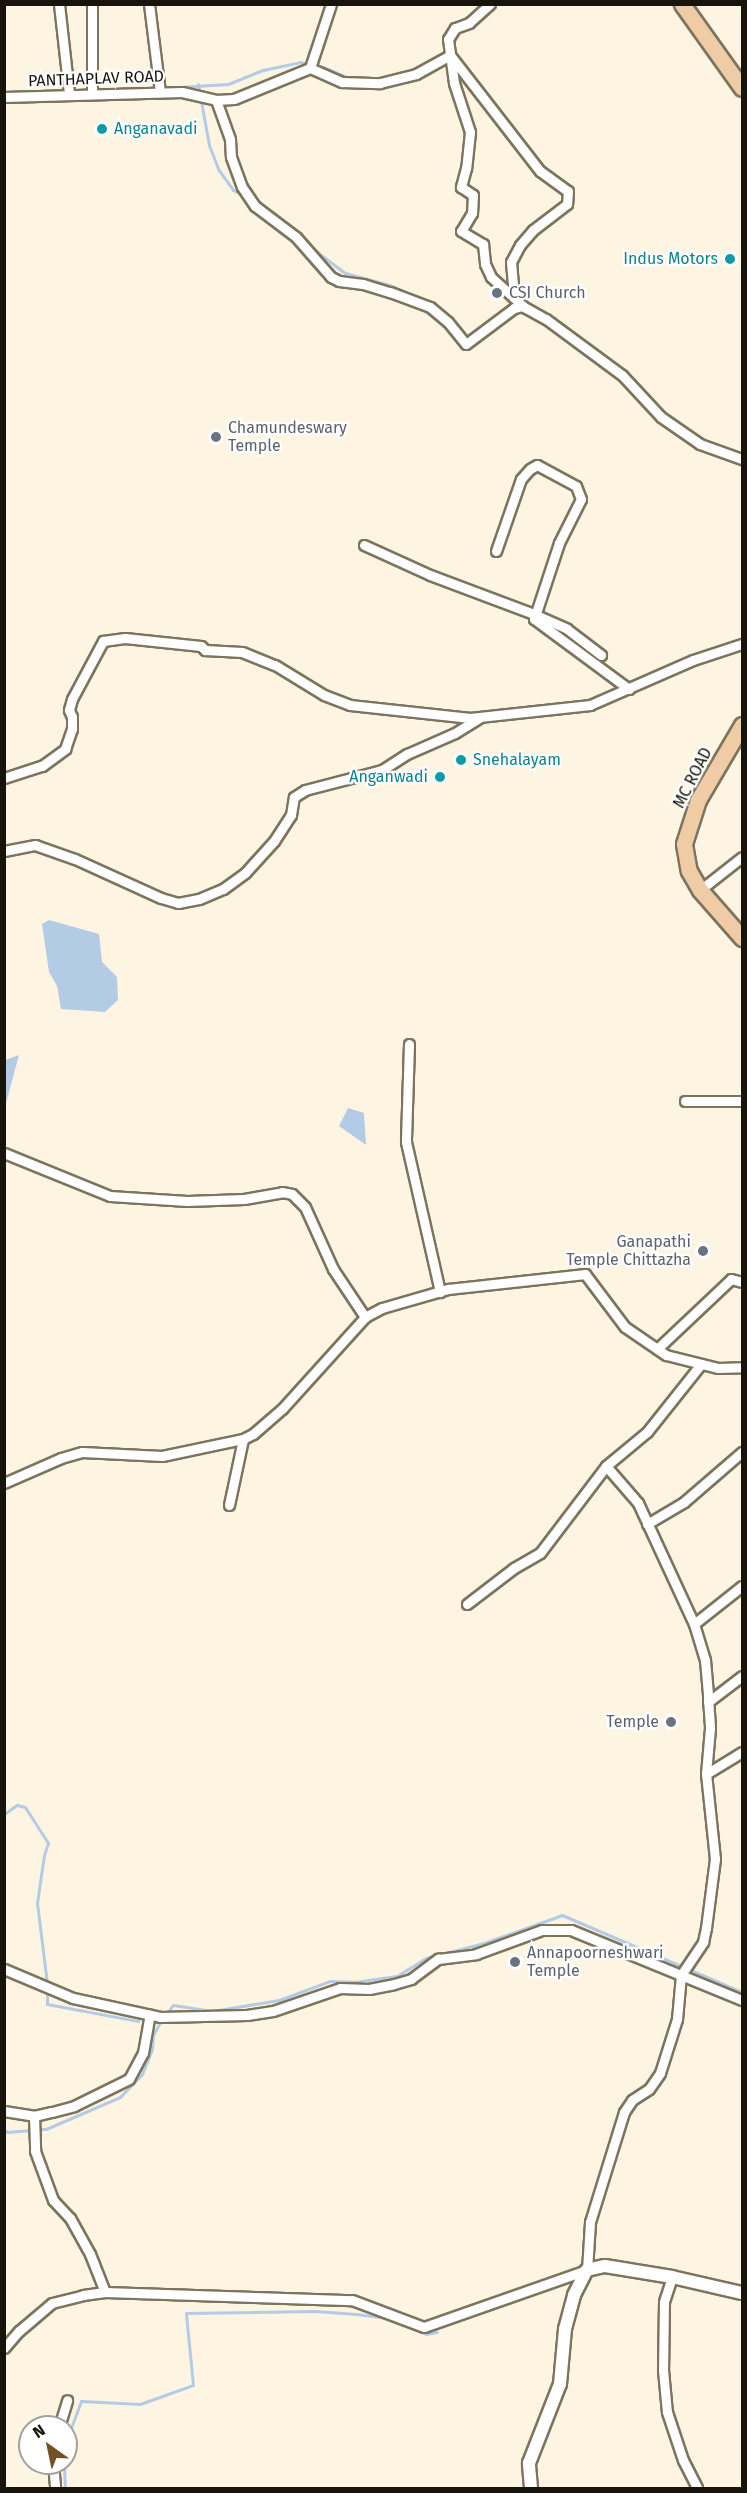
<!DOCTYPE html>
<style>
body{margin:0}
#map{position:relative;width:747px;height:2493px;overflow:hidden;background:#fdf5e2;font-family:"Fira Sans",sans-serif}
div>[style]{position:absolute}
[style*='--x']{left:calc(var(--x)*1px);top:calc(var(--y)*1px);width:calc(var(--w)*1px);rotate:calc(var(--a)*1deg)}
.water>*{inset:0;background:#b4cbe6}
.stream>*{height:3px;margin:-1.5px;padding:0 1.5px;transform-origin:1.5px;border-radius:1.5px;background:#b4cbe6}
.roads{filter:drop-shadow(2px 0 #7d745e) drop-shadow(-2px 0 #7d745e) drop-shadow(0 2px #7d745e) drop-shadow(0 -2px #7d745e)}
.minor>*{height:9px;margin:-4.5px;padding:0 4.5px;transform-origin:4.5px;border-radius:4.5px;background:#fff}
.tertiary>*{height:12px;margin:-6px;padding:0 6px;transform-origin:6px;border-radius:6px;background:#fff}
.primary>*{height:15px;margin:-7.5px;padding:0 7.5px;transform-origin:7.5px;border-radius:7.5px;background:#efcca6}
.dots>*{width:16px;height:16px;translate:-50% -50%;box-sizing:border-box;border:3px solid #fff;border-radius:50%}
span{translate:-50% -50%;white-space:nowrap;text-align:center;line-height:1.15;-webkit-text-stroke:4.5px #fff;paint-order:stroke}
.street-label{font-size:16px;color:#18140c}
.culture-label{font-size:16px;color:#0d838f}
.left{translate:0 -50%;text-align:left}
.right{translate:-100% -50%;text-align:right}
.worship-label{font-size:16px;color:#5b616d}
.frame{position:absolute;inset:0;border:6px solid #18140c;pointer-events:none}
.north{position:absolute;left:18px;top:2415px;width:60px;height:60px;box-sizing:border-box;background:#fff;border:2px solid #a3a19e;border-radius:50%;rotate:327deg;font-size:16px;font-weight:700;line-height:24px;text-align:center;color:#18140c}
.north::after{content:'';display:block;margin:auto;width:21px;height:27px;background:#725127;clip-path:polygon(50% 0,100% 100%,50% 72%,0 100%)}
</style>
<div id="map">
<div class="water">
<div style="clip-path:polygon(49px 920px,99px 934px,102px 962px,117px 977px,118px 1000px,105px 1012px,61px 1009px,57px 986px,49px 972px,42px 924px)"></div>
<div style="clip-path:polygon(19px 1055px,5px 1107px,5px 1060px)"></div>
<div style="clip-path:polygon(348px 1108px,364px 1113px,366px 1145px,339px 1126px)"></div>
</div>
<div class="stream">
<div style="--x:411;--y:71;--w:40;--a:-29.7"></div>
<div style="--x:198;--y:84;--w:62;--a:79.8"></div>
<div style="--x:209;--y:145;--w:26;--a:69"></div>
<div style="--x:218;--y:169;--w:26;--a:54"></div>
<div style="--x:233;--y:190;--w:11;--a:27"></div>
<div style="--x:162;--y:88;--w:66;--a:-3.5"></div>
<div style="--x:228;--y:84;--w:38;--a:-22"></div>
<div style="--x:263;--y:70;--w:38;--a:-12"></div>
<div style="--x:300;--y:62;--w:24;--a:12"></div>
<div style="--x:323;--y:67;--w:28;--a:23"></div>
<div style="--x:267;--y:210;--w:25;--a:34"></div>
<div style="--x:288;--y:224;--w:45;--a:43.2"></div>
<div style="--x:321;--y:255;--w:30;--a:37"></div>
<div style="--x:345;--y:273;--w:47;--a:14.9"></div>
<div style="--x:390;--y:285;--w:41;--a:24.7"></div>
<div style="--x:447;--y:316;--w:11;--a:34"></div>
<div style="--x:4;--y:1814;--w:16;--a:-35"></div>
<div style="--x:17;--y:1805;--w:8;--a:14"></div>
<div style="--x:25;--y:1807;--w:43;--a:57.4"></div>
<div style="--x:48;--y:1843;--w:13;--a:108"></div>
<div style="--x:44;--y:1855;--w:49;--a:98.3"></div>
<div style="--x:37;--y:1903;--w:81;--a:82.9"></div>
<div style="--x:47;--y:1995;--w:9;--a:90"></div>
<div style="--x:47;--y:2004;--w:93;--a:10.6"></div>
<div style="--x:166;--y:2014;--w:11;--a:-52"></div>
<div style="--x:173;--y:2005;--w:40;--a:8.5"></div>
<div style="--x:213;--y:2011;--w:67;--a:-9.5"></div>
<div style="--x:279;--y:2000;--w:54;--a:-20.4"></div>
<div style="--x:330;--y:1981;--w:25;--a:2"></div>
<div style="--x:355;--y:1982;--w:42;--a:-8.1"></div>
<div style="--x:397;--y:1976;--w:34;--a:-32"></div>
<div style="--x:426;--y:1958;--w:60;--a:-14.5"></div>
<div style="--x:484;--y:1943;--w:83;--a:-19.7"></div>
<div style="--x:562;--y:1915;--w:196;--a:23.2"></div>
<div style="--x:4;--y:2130;--w:4;--a:27"></div>
<div style="--x:8;--y:2132;--w:38;--a:-5"></div>
<div style="--x:46;--y:2129;--w:81;--a:-23.4"></div>
<div style="--x:120;--y:2097;--w:32;--a:-46"></div>
<div style="--x:142;--y:2074;--w:27;--a:-68"></div>
<div style="--x:152;--y:2049;--w:14;--a:-86"></div>
<div style="--x:153;--y:2035;--w:18;--a:-61"></div>
<div style="--x:66;--y:2441;--w:43;--a:-69.4"></div>
<div style="--x:81;--y:2401;--w:59;--a:2.9"></div>
<div style="--x:140;--y:2404;--w:56;--a:-19.7"></div>
<div style="--x:193;--y:2385;--w:72;--a:-95.6"></div>
<div style="--x:186;--y:2313;--w:129;--a:-0.9"></div>
<div style="--x:315;--y:2311;--w:41;--a:4.2"></div>
<div style="--x:356;--y:2314;--w:32;--a:7"></div>
<div style="--x:388;--y:2318;--w:41;--a:22.8"></div>
<div style="--x:426;--y:2334;--w:11;--a:-10"></div>
<div style="--x:64;--y:2463;--w:25;--a:88"></div>
</div>
<div class="roads">
<div class="minor">
<div style="--x:59;--y:4;--w:90;--a:83.6"></div>
<div style="--x:92;--y:4;--w:90;--a:90"></div>
<div style="--x:149;--y:4;--w:89;--a:82.9"></div>
<div style="--x:490;--y:4;--w:28;--a:138"></div>
<div style="--x:469;--y:23;--w:15;--a:160"></div>
<div style="--x:455;--y:28;--w:13;--a:122"></div>
<div style="--x:448;--y:39;--w:44;--a:82.2"></div>
<div style="--x:454;--y:83;--w:52;--a:71.9"></div>
<div style="--x:470;--y:132;--w:36;--a:96"></div>
<div style="--x:466;--y:168;--w:20;--a:105"></div>
<div style="--x:461;--y:187;--w:14;--a:34"></div>
<div style="--x:473;--y:195;--w:18;--a:93"></div>
<div style="--x:472;--y:213;--w:21;--a:121"></div>
<div style="--x:461;--y:231;--w:26;--a:31"></div>
<div style="--x:483;--y:244;--w:20;--a:84"></div>
<div style="--x:485;--y:264;--w:14;--a:65"></div>
<div style="--x:491;--y:277;--w:45;--a:42.3"></div>
<div style="--x:524;--y:307;--w:25;--a:29"></div>
<div style="--x:546;--y:319;--w:94;--a:36.4"></div>
<div style="--x:622;--y:375;--w:57;--a:47.1"></div>
<div style="--x:661;--y:417;--w:47;--a:34.7"></div>
<div style="--x:700;--y:444;--w:45;--a:19.7"></div>
<div style="--x:310;--y:68;--w:35;--a:24"></div>
<div style="--x:342;--y:82;--w:38;--a:2"></div>
<div style="--x:380;--y:83;--w:37;--a:-14"></div>
<div style="--x:416;--y:74;--w:39;--a:-29"></div>
<div style="--x:450;--y:55;--w:147;--a:52.2"></div>
<div style="--x:540;--y:171;--w:34;--a:36"></div>
<div style="--x:568;--y:191;--w:13;--a:94"></div>
<div style="--x:567;--y:204;--w:43;--a:142.6"></div>
<div style="--x:533;--y:230;--w:20;--a:131"></div>
<div style="--x:520;--y:245;--w:19;--a:118"></div>
<div style="--x:511;--y:262;--w:33;--a:85"></div>
<div style="--x:310;--y:68;--w:67;--a:-71.8"></div>
<div style="--x:4;--y:97;--w:178;--a:-1.6"></div>
<div style="--x:182;--y:92;--w:35;--a:13"></div>
<div style="--x:216;--y:100;--w:18;--a:-3"></div>
<div style="--x:234;--y:99;--w:82;--a:-22.2"></div>
<div style="--x:216;--y:100;--w:41;--a:70.3"></div>
<div style="--x:230;--y:139;--w:18;--a:87"></div>
<div style="--x:231;--y:157;--w:32;--a:70"></div>
<div style="--x:242;--y:187;--w:23;--a:56"></div>
<div style="--x:255;--y:206;--w:51;--a:37.1"></div>
<div style="--x:296;--y:237;--w:53;--a:48.8"></div>
<div style="--x:331;--y:277;--w:9;--a:27"></div>
<div style="--x:339;--y:281;--w:24;--a:7"></div>
<div style="--x:363;--y:284;--w:28;--a:17"></div>
<div style="--x:390;--y:292;--w:43;--a:20.6"></div>
<div style="--x:430;--y:307;--w:23;--a:40"></div>
<div style="--x:448;--y:322;--w:28;--a:51"></div>
<div style="--x:466;--y:344;--w:60;--a:-36.9"></div>
<div style="--x:514;--y:308;--w:9;--a:-13"></div>
<div style="--x:364;--y:545;--w:72;--a:24.4"></div>
<div style="--x:430;--y:575;--w:111;--a:20.6"></div>
<div style="--x:534;--y:614;--w:36;--a:24"></div>
<div style="--x:567;--y:629;--w:43;--a:37.4"></div>
<div style="--x:496;--y:551;--w:76;--a:-70.9"></div>
<div style="--x:521;--y:479;--w:13;--a:-48"></div>
<div style="--x:530;--y:469;--w:8;--a:-30"></div>
<div style="--x:537;--y:465;--w:44;--a:28.3"></div>
<div style="--x:576;--y:486;--w:14;--a:69"></div>
<div style="--x:581;--y:499;--w:49;--a:116.6"></div>
<div style="--x:559;--y:543;--w:80;--a:108.2"></div>
<div style="--x:534;--y:619;--w:118;--a:36.4"></div>
<div style="--x:4;--y:778;--w:40;--a:-18"></div>
<div style="--x:42;--y:766;--w:29;--a:-36"></div>
<div style="--x:65;--y:749;--w:21;--a:-71"></div>
<div style="--x:72;--y:729;--w:12;--a:-90"></div>
<div style="--x:72;--y:717;--w:8;--a:-113"></div>
<div style="--x:69;--y:710;--w:11;--a:-75"></div>
<div style="--x:72;--y:699;--w:66;--a:-61.9"></div>
<div style="--x:103;--y:641;--w:22;--a:-8"></div>
<div style="--x:125;--y:638;--w:76;--a:6"></div>
<div style="--x:201;--y:646;--w:6;--a:45"></div>
<div style="--x:205;--y:650;--w:37;--a:3"></div>
<div style="--x:242;--y:652;--w:35;--a:22"></div>
<div style="--x:275;--y:665;--w:57;--a:31.5"></div>
<div style="--x:324;--y:695;--w:28;--a:21"></div>
<div style="--x:350;--y:705;--w:121;--a:6.2"></div>
<div style="--x:470;--y:718;--w:121;--a:-6.2"></div>
<div style="--x:590;--y:705;--w:112;--a:-23.6"></div>
<div style="--x:693;--y:660;--w:52;--a:-18.1"></div>
<div style="--x:4;--y:851;--w:32;--a:-11"></div>
<div style="--x:35;--y:845;--w:42;--a:19.3"></div>
<div style="--x:75;--y:859;--w:94;--a:24.4"></div>
<div style="--x:161;--y:898;--w:18;--a:16"></div>
<div style="--x:178;--y:903;--w:21;--a:-11"></div>
<div style="--x:199;--y:899;--w:26;--a:-23"></div>
<div style="--x:223;--y:889;--w:27;--a:-36"></div>
<div style="--x:245;--y:873;--w:43;--a:-47.8"></div>
<div style="--x:274;--y:841;--w:31;--a:-57"></div>
<div style="--x:291;--y:815;--w:18;--a:-81"></div>
<div style="--x:294;--y:797;--w:13;--a:-32"></div>
<div style="--x:305;--y:790;--w:80;--a:-14.6"></div>
<div style="--x:382;--y:770;--w:30;--a:-33"></div>
<div style="--x:407;--y:754;--w:52;--a:-23.6"></div>
<div style="--x:455;--y:733;--w:28;--a:-32"></div>
<div style="--x:700;--y:890;--w:53;--a:-38.2"></div>
<div style="--x:409;--y:1044;--w:98;--a:91.8"></div>
<div style="--x:406;--y:1142;--w:154;--a:77.2"></div>
<div style="--x:685;--y:1101;--w:57;--a:0"></div>
<div style="--x:4;--y:1153;--w:114;--a:22.1"></div>
<div style="--x:110;--y:1196;--w:77;--a:3.7"></div>
<div style="--x:187;--y:1201;--w:57;--a:-2"></div>
<div style="--x:244;--y:1199;--w:39;--a:-10"></div>
<div style="--x:282;--y:1192;--w:10;--a:11"></div>
<div style="--x:292;--y:1194;--w:18;--a:45"></div>
<div style="--x:305;--y:1207;--w:68;--a:65.7"></div>
<div style="--x:333;--y:1269;--w:58;--a:56.3"></div>
<div style="--x:657;--y:1349;--w:102;--a:-43.4"></div>
<div style="--x:731;--y:1279;--w:11;--a:15"></div>
<div style="--x:606;--y:1466;--w:49;--a:49.1"></div>
<div style="--x:638;--y:1503;--w:133;--a:65.2"></div>
<div style="--x:694;--y:1624;--w:38;--a:73"></div>
<div style="--x:705;--y:1660;--w:38;--a:85"></div>
<div style="--x:708;--y:1698;--w:30;--a:86"></div>
<div style="--x:710;--y:1728;--w:46;--a:95"></div>
<div style="--x:706;--y:1774;--w:42;--a:-31.4"></div>
<div style="--x:4;--y:1483;--w:62;--a:-23.7"></div>
<div style="--x:61;--y:1458;--w:22;--a:-16"></div>
<div style="--x:82;--y:1452;--w:80;--a:2.9"></div>
<div style="--x:162;--y:1456;--w:83;--a:-11.9"></div>
<div style="--x:243;--y:1439;--w:11;--a:-27"></div>
<div style="--x:253;--y:1434;--w:38;--a:-41"></div>
<div style="--x:282;--y:1409;--w:124;--a:-47.9"></div>
<div style="--x:365;--y:1317;--w:19;--a:-28"></div>
<div style="--x:382;--y:1308;--w:69;--a:-16.1"></div>
<div style="--x:448;--y:1289;--w:138;--a:-6.2"></div>
<div style="--x:585;--y:1274;--w:66;--a:53"></div>
<div style="--x:625;--y:1327;--w:50;--a:34.3"></div>
<div style="--x:666;--y:1355;--w:54;--a:14"></div>
<div style="--x:718;--y:1368;--w:24;--a:-2"></div>
<div style="--x:229;--y:1505;--w:67;--a:-78"></div>
<div style="--x:647;--y:1524;--w:43;--a:-30.7"></div>
<div style="--x:684;--y:1502;--w:77;--a:-40.8"></div>
<div style="--x:467;--y:1604;--w:59;--a:-37.5"></div>
<div style="--x:514;--y:1568;--w:30;--a:-30"></div>
<div style="--x:540;--y:1553;--w:109;--a:-52.8"></div>
<div style="--x:606;--y:1466;--w:53;--a:-39.7"></div>
<div style="--x:647;--y:1432;--w:87;--a:-51.5"></div>
<div style="--x:694;--y:1624;--w:61;--a:-38.4"></div>
<div style="--x:708;--y:1702;--w:43;--a:-37.4"></div>
<div style="--x:4;--y:1969;--w:75;--a:22.8"></div>
<div style="--x:73;--y:1998;--w:89;--a:12.3"></div>
<div style="--x:160;--y:2017;--w:87;--a:-1.3"></div>
<div style="--x:247;--y:2015;--w:26;--a:-9"></div>
<div style="--x:273;--y:2011;--w:71;--a:-18.9"></div>
<div style="--x:340;--y:1988;--w:29;--a:2"></div>
<div style="--x:369;--y:1989;--w:25;--a:-11"></div>
<div style="--x:394;--y:1984;--w:18;--a:-16"></div>
<div style="--x:411;--y:1979;--w:34;--a:-37"></div>
<div style="--x:438;--y:1959;--w:38;--a:-7"></div>
<div style="--x:476;--y:1954;--w:70;--a:-20"></div>
<div style="--x:542;--y:1930;--w:29;--a:0"></div>
<div style="--x:571;--y:1930;--w:185;--a:22.3"></div>
<div style="--x:4;--y:2111;--w:30;--a:9"></div>
<div style="--x:34;--y:2116;--w:18;--a:-13"></div>
<div style="--x:52;--y:2112;--w:23;--a:-15"></div>
<div style="--x:74;--y:2106;--w:61;--a:-26.1"></div>
<div style="--x:129;--y:2079;--w:30;--a:-62"></div>
<div style="--x:143;--y:2053;--w:39;--a:-80"></div>
<div style="--x:34;--y:2116;--w:35;--a:88"></div>
<div style="--x:35;--y:2151;--w:52;--a:69.8"></div>
<div style="--x:53;--y:2200;--w:25;--a:47"></div>
<div style="--x:70;--y:2218;--w:41;--a:60.9"></div>
<div style="--x:90;--y:2254;--w:41;--a:68.5"></div>
<div style="--x:672;--y:2277;--w:26;--a:108"></div>
<div style="--x:664;--y:2302;--w:68;--a:90.8"></div>
<div style="--x:663;--y:2370;--w:42;--a:84.6"></div>
<div style="--x:667;--y:2412;--w:51;--a:71.6"></div>
<div style="--x:683;--y:2460;--w:31;--a:63"></div>
<div style="--x:4;--y:2348;--w:23;--a:-49"></div>
<div style="--x:19;--y:2331;--w:43;--a:-40.3"></div>
<div style="--x:52;--y:2303;--w:32;--a:-14"></div>
<div style="--x:83;--y:2295;--w:22;--a:-8"></div>
<div style="--x:105;--y:2292;--w:247;--a:1.9"></div>
<div style="--x:352;--y:2300;--w:77;--a:20.6"></div>
<div style="--x:424;--y:2327;--w:173;--a:-19.3"></div>
<div style="--x:587;--y:2270;--w:48;--a:-86.4"></div>
<div style="--x:590;--y:2222;--w:115;--a:-72.8"></div>
<div style="--x:624;--y:2112;--w:14;--a:-56"></div>
<div style="--x:632;--y:2100;--w:20;--a:-33"></div>
<div style="--x:649;--y:2089;--w:19;--a:-55"></div>
<div style="--x:660;--y:2073;--w:57;--a:-72.5"></div>
<div style="--x:677;--y:2019;--w:44;--a:-84.8"></div>
<div style="--x:681;--y:1975;--w:40;--a:-56"></div>
<div style="--x:703;--y:1942;--w:14;--a:-78"></div>
<div style="--x:706;--y:1928;--w:70;--a:-82.6"></div>
<div style="--x:715;--y:1859;--w:85;--a:-96"></div>
<div style="--x:59;--y:2427;--w:28;--a:-73"></div>
<div style="--x:53;--y:2463;--w:25;--a:85"></div>
</div>
<div class="tertiary">
<div style="--x:531;--y:2488;--w:25;--a:-95"></div>
<div style="--x:529;--y:2463;--w:85;--a:-68.6"></div>
<div style="--x:560;--y:2384;--w:55;--a:-84.8"></div>
<div style="--x:565;--y:2329;--w:35;--a:-75"></div>
<div style="--x:574;--y:2295;--w:28;--a:-63"></div>
<div style="--x:587;--y:2270;--w:18;--a:-13"></div>
<div style="--x:605;--y:2266;--w:68;--a:9.3"></div>
<div style="--x:672;--y:2277;--w:72;--a:12.9"></div>
</div>
<div class="primary">
<div style="--x:682;--y:4;--w:103;--a:54.5"></div>
<div style="--x:742;--y:725;--w:87;--a:120.4"></div>
<div style="--x:698;--y:800;--w:46;--a:107.7"></div>
<div style="--x:684;--y:844;--w:27;--a:80"></div>
<div style="--x:689;--y:871;--w:22;--a:60"></div>
<div style="--x:700;--y:890;--w:64;--a:48.8"></div>
</div>
</div>
<div class="dots">
<div style="left:102px;top:129px;background:#0f9aa8"></div>
<div style="left:730px;top:259px;background:#0f9aa8"></div>
<div style="left:497px;top:293px;background:#6b7280"></div>
<div style="left:216px;top:437px;background:#6b7280"></div>
<div style="left:461px;top:760px;background:#0f9aa8"></div>
<div style="left:440px;top:777px;background:#0f9aa8"></div>
<div style="left:703px;top:1251px;background:#6b7280"></div>
<div style="left:671px;top:1722px;background:#6b7280"></div>
<div style="left:515px;top:1962px;background:#6b7280"></div>
</div>
<div class="street-label">
<span style="left:96px;top:79px;rotate:-2deg">PANTHAPLAV ROAD</span>
<span style="left:693px;top:778px;rotate:-63deg">MC ROAD</span>
</div>
<div class="culture-label">
<span class="left" style="left:114px;top:129px">Anganavadi</span>
<span class="right" style="left:718px;top:259px">Indus Motors</span>
<span class="left" style="left:473px;top:760px">Snehalayam</span>
<span class="right" style="left:428px;top:777px">Anganwadi</span>
</div>
<div class="worship-label">
<span class="left" style="left:509px;top:293px">CSI Church</span>
<span class="left" style="left:228px;top:437px">Chamundeswary<br>Temple</span>
<span class="right" style="left:691px;top:1251px">Ganapathi<br>Temple Chittazha</span>
<span class="right" style="left:659px;top:1722px">Temple</span>
<span class="left" style="left:527px;top:1962px">Annapoorneshwari<br>Temple</span>
</div>
<div class="frame"></div>
<div class="north">N</div>
</div>
